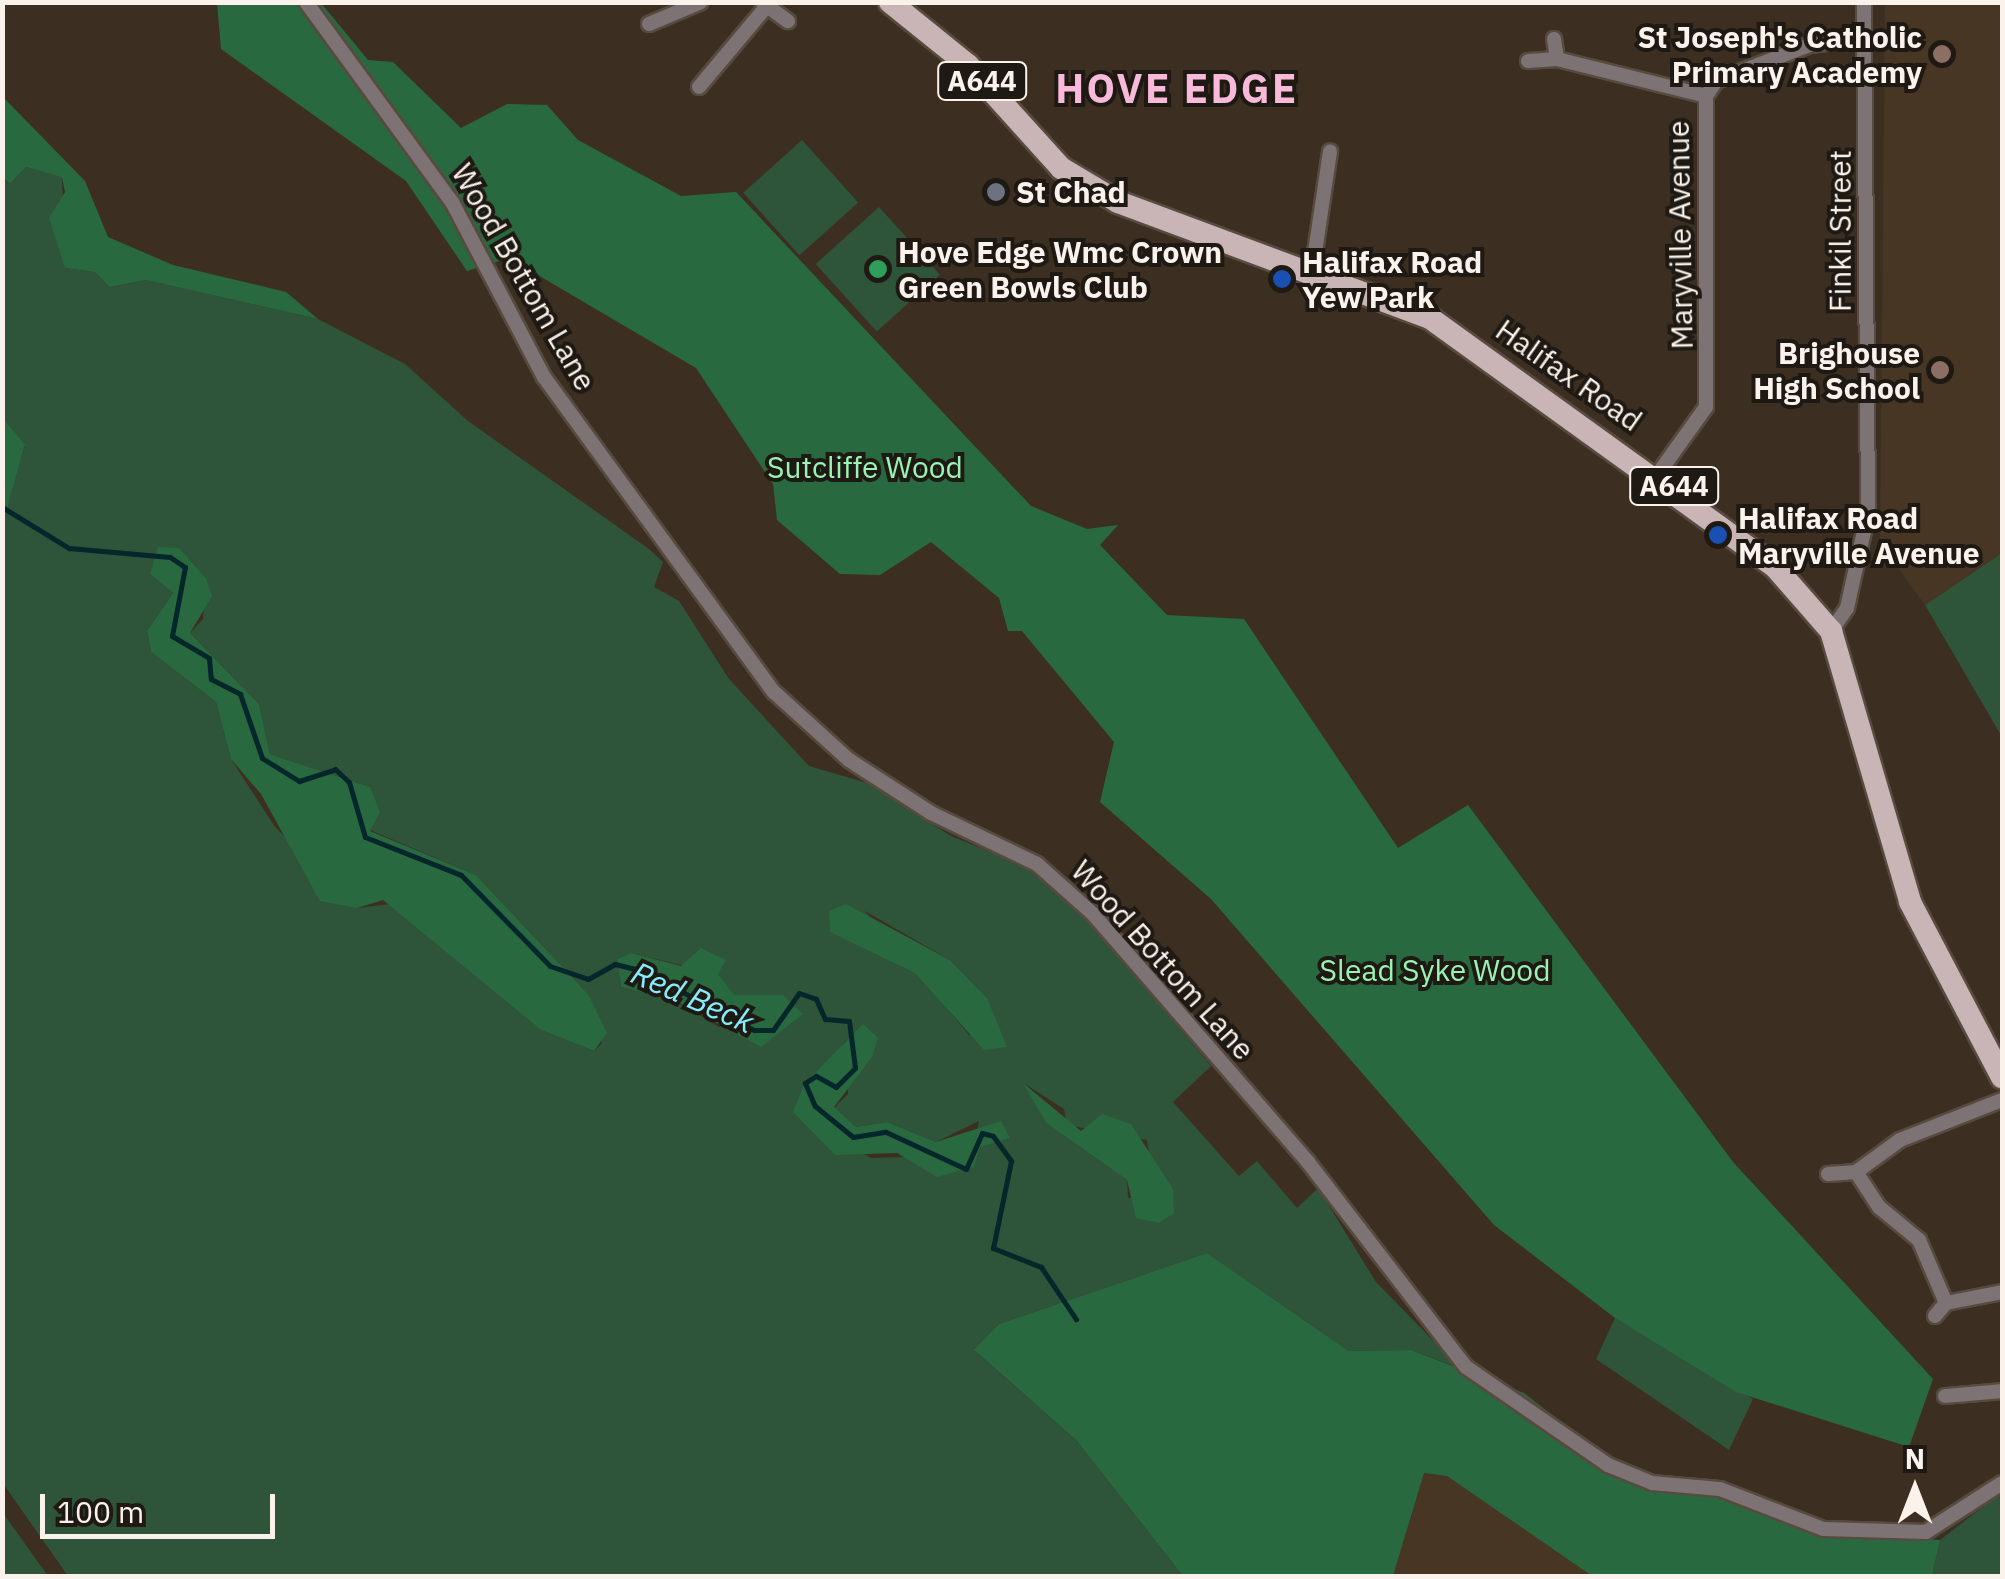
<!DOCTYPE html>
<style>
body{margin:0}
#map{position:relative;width:2005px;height:1579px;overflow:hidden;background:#3c2f22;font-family:"IBM Plex Sans",sans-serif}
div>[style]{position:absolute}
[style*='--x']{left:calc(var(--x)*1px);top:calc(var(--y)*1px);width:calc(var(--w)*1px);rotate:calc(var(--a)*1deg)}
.built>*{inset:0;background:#473623}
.green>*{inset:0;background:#2e5439;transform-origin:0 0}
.forest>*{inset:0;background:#29693f}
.stream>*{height:5px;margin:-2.5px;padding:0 2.5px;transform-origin:2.5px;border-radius:2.5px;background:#05262a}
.roads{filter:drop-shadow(2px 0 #574a3e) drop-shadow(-2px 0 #574a3e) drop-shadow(0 2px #574a3e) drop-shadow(0 -2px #574a3e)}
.minor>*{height:14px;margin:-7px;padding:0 7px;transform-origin:7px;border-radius:7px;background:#7d7374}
.primary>*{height:22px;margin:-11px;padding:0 11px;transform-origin:11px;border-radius:11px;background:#c9b4b6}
.dots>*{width:28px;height:28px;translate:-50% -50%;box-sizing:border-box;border:5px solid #1e1913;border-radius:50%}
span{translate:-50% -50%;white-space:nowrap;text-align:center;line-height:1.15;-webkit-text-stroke:8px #1e1913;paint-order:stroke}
.shield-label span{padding:2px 8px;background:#1e1913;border:2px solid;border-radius:8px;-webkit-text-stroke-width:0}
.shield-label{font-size:28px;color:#fbf3eb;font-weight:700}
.poi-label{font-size:30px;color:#fbf3eb;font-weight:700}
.right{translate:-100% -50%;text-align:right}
.left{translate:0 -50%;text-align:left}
.street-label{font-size:30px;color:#fbf3eb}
.park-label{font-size:30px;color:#99f3b3}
.water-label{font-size:32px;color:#84ecfb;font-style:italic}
.district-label{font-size:40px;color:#f8bad8;font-weight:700;letter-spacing:2.5px}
.frame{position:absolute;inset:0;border:5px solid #fbf3eb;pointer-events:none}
.north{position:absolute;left:1865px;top:1439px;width:100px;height:100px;-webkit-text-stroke:8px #1e1913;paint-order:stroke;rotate:0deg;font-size:28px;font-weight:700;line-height:40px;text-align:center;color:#fbf3eb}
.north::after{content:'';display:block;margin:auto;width:35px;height:45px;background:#fbf3eb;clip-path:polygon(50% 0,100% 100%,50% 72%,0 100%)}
.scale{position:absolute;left:40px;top:1494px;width:235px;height:45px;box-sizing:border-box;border:5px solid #fbf3eb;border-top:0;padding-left:12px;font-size:30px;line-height:35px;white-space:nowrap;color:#fbf3eb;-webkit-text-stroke:8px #1e1913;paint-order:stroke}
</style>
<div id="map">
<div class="built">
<div style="clip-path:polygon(1885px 3px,2002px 3px,2002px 553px,1925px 605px,1880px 543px)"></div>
<div style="clip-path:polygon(1424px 1473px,1447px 1476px,1592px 1576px,1393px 1576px)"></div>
</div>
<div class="green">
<div style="left:802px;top:140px;width:84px;height:79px;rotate:48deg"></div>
<div style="clip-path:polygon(evenodd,26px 167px,62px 176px,65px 268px,95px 272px,111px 287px,146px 280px,318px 319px,405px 364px,468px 421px,649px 549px,663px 562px,654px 587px,679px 601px,729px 679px,809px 766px,867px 783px,951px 836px,1021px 864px,1077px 907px,1211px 1066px,1173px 1102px,1239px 1176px,1257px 1161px,1297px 1208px,1318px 1188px,1376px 1282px,1460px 1368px,1411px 1350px,1349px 1351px,1207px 1253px,999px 1324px,975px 1351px,1076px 1440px,1183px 1576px,68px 1576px,2px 1482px,2px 522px,25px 446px,3px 418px,2px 178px,10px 184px,26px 167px,178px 548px,206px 578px,203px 619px,190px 633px,259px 704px,270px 754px,370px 787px,370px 830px,476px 875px,588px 994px,602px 1043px,594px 1051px,541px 1030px,390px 904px,357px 908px,275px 827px,231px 759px,216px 702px,151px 652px,147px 631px,173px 593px,150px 574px,178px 548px,26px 167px,865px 911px,950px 960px,987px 998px,970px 1036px,865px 911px,26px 167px,631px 953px,718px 974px,733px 995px,783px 995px,719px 1027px,676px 1001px,621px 987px,617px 959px,631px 953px,26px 167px,846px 1040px,848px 1094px,834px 1108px,856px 1127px,887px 1122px,936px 1142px,979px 1121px,973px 1155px,871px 1158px,794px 1112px,846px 1040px,26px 167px,1025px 1084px,1064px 1109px,1067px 1125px,1147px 1140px,1151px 1165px,1173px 1189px,1128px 1198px,1127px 1180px,1046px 1123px,1025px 1084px)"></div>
<div style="left:879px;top:207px;width:91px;height:85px;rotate:48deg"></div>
<div style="clip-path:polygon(2002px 553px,2002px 737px,1925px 605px)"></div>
<div style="clip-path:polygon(1615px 1318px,1753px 1399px,1729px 1450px,1596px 1359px)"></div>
<div style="clip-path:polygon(2002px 1492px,2002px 1576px,1932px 1576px,1940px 1540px)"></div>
<div style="clip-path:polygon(3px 1513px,48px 1576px,3px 1576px)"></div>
</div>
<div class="forest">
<div style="clip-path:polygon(217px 3px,321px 3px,368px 60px,393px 62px,461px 128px,507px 104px,547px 105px,578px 140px,681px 196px,736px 192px,1031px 506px,1087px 529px,1118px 525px,1100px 545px,1167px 615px,1244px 619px,1398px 848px,1468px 805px,1733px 1162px,1933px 1379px,1909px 1447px,1736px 1392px,1615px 1318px,1494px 1225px,1211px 899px,1100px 802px,1114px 742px,1022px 631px,1008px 631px,999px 598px,931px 542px,880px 575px,840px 574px,777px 520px,773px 484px,696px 368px,509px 258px,467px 271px,406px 181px,221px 49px)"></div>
<div style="clip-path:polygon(2px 96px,85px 181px,108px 237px,173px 265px,286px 292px,318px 319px,146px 280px,110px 287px,95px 272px,65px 268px,49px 218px,65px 192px,62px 177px,26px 167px,10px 184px,3px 178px)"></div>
<div style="clip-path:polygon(3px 418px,25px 445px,3px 522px,2px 522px)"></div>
<div style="clip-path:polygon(158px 547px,179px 548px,206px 578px,212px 596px,190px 633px,259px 704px,270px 754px,370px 787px,380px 812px,370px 831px,476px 875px,588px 994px,607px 1033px,594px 1051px,541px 1030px,383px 900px,357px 908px,320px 901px,261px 794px,231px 759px,216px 702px,151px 652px,147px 631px,173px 593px,150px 574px)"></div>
<div style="clip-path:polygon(846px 904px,950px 960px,987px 998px,1007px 1047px,984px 1050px,915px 973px,830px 932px,829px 911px)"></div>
<div style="clip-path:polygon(701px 948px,726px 960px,718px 974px,734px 995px,783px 995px,803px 1014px,761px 1047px,676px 1001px,621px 987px,617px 959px,631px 953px,681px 966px)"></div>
<div style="clip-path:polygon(863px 1024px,878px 1038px,872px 1057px,834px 1107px,856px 1127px,887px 1122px,936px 1142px,1001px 1121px,1010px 1138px,980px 1147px,974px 1167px,937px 1177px,897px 1153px,835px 1155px,793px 1112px,805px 1083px)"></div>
<div style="clip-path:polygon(1023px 1083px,1081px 1131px,1102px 1114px,1131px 1124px,1173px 1189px,1174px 1213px,1159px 1223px,1136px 1218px,1127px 1180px,1046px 1123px)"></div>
<div style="clip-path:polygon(1207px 1253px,1349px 1351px,1411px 1350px,1524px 1393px,1610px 1460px,1818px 1533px,1940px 1540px,1932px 1576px,1592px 1576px,1447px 1476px,1424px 1473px,1393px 1576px,1183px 1576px,1076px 1440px,974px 1350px,999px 1324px)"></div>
</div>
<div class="stream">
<div style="--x:2;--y:440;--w:31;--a:90"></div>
<div style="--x:2;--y:507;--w:79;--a:31.5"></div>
<div style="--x:69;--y:548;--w:101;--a:5.1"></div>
<div style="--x:170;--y:557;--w:18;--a:34"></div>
<div style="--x:185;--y:567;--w:70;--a:100.7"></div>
<div style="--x:172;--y:636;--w:43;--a:30.7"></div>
<div style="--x:209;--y:658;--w:21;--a:85"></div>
<div style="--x:211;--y:679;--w:33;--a:27"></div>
<div style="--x:240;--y:694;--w:68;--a:71"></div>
<div style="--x:262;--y:758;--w:44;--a:31.9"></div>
<div style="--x:299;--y:781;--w:38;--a:-18"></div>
<div style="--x:335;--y:769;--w:19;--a:43"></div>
<div style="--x:349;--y:782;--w:57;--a:73.8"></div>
<div style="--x:365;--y:837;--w:103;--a:21.6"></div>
<div style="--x:461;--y:875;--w:127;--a:45.6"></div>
<div style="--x:550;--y:966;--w:40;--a:18.9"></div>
<div style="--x:588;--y:979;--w:31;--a:-29"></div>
<div style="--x:615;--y:964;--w:29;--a:14"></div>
<div style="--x:643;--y:971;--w:126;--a:28"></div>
<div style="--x:754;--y:1030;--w:19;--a:0"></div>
<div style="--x:773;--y:1030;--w:45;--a:-54.9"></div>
<div style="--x:799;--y:993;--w:18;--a:19"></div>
<div style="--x:816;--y:999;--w:22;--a:66"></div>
<div style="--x:825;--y:1019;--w:24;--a:5"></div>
<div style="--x:849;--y:1021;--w:47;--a:82.7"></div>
<div style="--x:855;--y:1068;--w:27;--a:135"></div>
<div style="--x:836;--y:1087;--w:23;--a:-151"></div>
<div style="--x:816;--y:1076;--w:13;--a:148"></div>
<div style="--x:805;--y:1083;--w:25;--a:67"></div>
<div style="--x:815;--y:1106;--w:49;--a:39.2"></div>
<div style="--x:853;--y:1137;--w:33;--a:-9"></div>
<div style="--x:886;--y:1132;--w:88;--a:24.8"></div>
<div style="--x:966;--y:1169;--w:39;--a:-66"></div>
<div style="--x:982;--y:1133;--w:11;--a:15"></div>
<div style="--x:993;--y:1136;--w:31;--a:54"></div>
<div style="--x:1011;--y:1161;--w:89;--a:101.7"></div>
<div style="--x:993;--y:1248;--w:52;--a:21.6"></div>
<div style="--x:1041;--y:1267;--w:63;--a:56.1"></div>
</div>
<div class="roads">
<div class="minor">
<div style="--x:306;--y:2;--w:248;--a:53.9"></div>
<div style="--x:452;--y:202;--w:198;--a:62.3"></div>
<div style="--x:544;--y:377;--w:390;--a:53.9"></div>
<div style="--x:774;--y:692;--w:101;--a:42.2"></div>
<div style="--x:849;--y:760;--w:98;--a:32.9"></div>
<div style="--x:931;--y:813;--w:118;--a:25.7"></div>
<div style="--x:1037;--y:864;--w:76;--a:41.8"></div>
<div style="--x:1094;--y:915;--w:327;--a:49.1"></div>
<div style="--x:1308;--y:1162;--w:259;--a:52.4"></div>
<div style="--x:1466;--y:1367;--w:173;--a:34.6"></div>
<div style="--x:1608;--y:1465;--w:48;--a:22.2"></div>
<div style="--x:1652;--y:1483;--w:68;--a:5"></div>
<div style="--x:1720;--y:1489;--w:110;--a:21.2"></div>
<div style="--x:1823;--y:1529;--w:103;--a:1.7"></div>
<div style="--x:1926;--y:1532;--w:90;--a:-32.8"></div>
<div style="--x:763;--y:3;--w:31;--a:36"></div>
<div style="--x:649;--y:24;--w:56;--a:-22.9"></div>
<div style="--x:1554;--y:39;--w:20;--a:81"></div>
<div style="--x:1528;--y:61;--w:29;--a:-4"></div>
<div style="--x:1557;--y:59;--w:154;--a:13.9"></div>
<div style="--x:699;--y:87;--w:106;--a:-50"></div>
<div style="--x:1312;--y:272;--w:122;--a:-81.5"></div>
<div style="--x:1658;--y:474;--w:82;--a:-54.4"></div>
<div style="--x:1706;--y:407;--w:311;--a:-90"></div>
<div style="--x:1706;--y:96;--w:18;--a:-56"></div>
<div style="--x:1716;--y:81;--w:101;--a:-21"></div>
<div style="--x:1810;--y:45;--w:57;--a:-7"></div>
<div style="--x:1831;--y:631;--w:28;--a:-55"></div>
<div style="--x:1847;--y:608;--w:97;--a:-77.5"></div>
<div style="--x:1868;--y:513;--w:511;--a:-90.45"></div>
<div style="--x:1856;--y:1172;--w:42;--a:56.7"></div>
<div style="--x:1879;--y:1207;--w:52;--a:39.5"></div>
<div style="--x:1919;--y:1240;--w:69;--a:66.8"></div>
<div style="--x:1828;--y:1174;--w:28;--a:-4"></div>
<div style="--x:1856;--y:1172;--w:54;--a:-36"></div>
<div style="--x:1900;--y:1140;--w:110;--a:-21.4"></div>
<div style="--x:1935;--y:1316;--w:17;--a:-50"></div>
<div style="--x:1946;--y:1303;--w:57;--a:-11.1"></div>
<div style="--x:1945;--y:1396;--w:57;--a:-5"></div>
</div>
<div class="primary">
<div style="--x:890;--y:2;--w:100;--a:38.9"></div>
<div style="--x:968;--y:65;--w:139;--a:47.9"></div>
<div style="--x:1061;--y:168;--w:66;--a:30.8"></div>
<div style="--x:1118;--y:202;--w:333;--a:20.4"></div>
<div style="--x:1430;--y:318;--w:427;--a:35.8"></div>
<div style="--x:1776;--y:568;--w:84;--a:48.9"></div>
<div style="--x:1831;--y:631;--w:282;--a:73.7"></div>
<div style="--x:1910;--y:902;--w:198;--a:62.3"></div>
</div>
</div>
<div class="dots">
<div style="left:1942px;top:54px;background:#8d6e63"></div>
<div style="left:996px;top:192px;background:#6b7280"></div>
<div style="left:878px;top:269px;background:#2e9e5b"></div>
<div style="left:1282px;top:279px;background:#1a4fb4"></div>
<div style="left:1940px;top:370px;background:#8d6e63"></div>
<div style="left:1718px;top:535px;background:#1a4fb4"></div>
</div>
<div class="shield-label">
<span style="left:982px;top:81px">A644</span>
<span style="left:1674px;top:486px">A644</span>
</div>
<div class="poi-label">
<span class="right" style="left:1922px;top:54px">St Joseph's Catholic<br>Primary Academy</span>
<span class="left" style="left:1016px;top:192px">St Chad</span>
<span class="left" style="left:898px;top:269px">Hove Edge Wmc Crown<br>Green Bowls Club</span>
<span class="left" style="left:1302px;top:279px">Halifax Road<br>Yew Park</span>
<span class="right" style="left:1920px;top:370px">Brighouse<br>High School</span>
<span class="left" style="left:1738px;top:535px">Halifax Road<br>Maryville Avenue</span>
</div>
<div class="street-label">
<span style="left:1840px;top:231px;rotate:-90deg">Finkil Street</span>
<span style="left:1680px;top:235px;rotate:-91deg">Maryville Avenue</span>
<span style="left:524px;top:277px;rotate:60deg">Wood Bottom Lane</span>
<span style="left:1569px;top:375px;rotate:35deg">Halifax Road</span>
<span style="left:1163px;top:960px;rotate:48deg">Wood Bottom Lane</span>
</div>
<div class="park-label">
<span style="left:865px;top:467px">Sutcliffe Wood</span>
<span style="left:1435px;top:970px">Slead Syke Wood</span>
</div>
<div class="water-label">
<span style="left:693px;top:997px;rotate:24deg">Red Beck</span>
</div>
<div class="district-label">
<span style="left:1177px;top:88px">HOVE EDGE</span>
</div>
<div class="frame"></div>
<div class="north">N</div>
<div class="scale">100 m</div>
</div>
